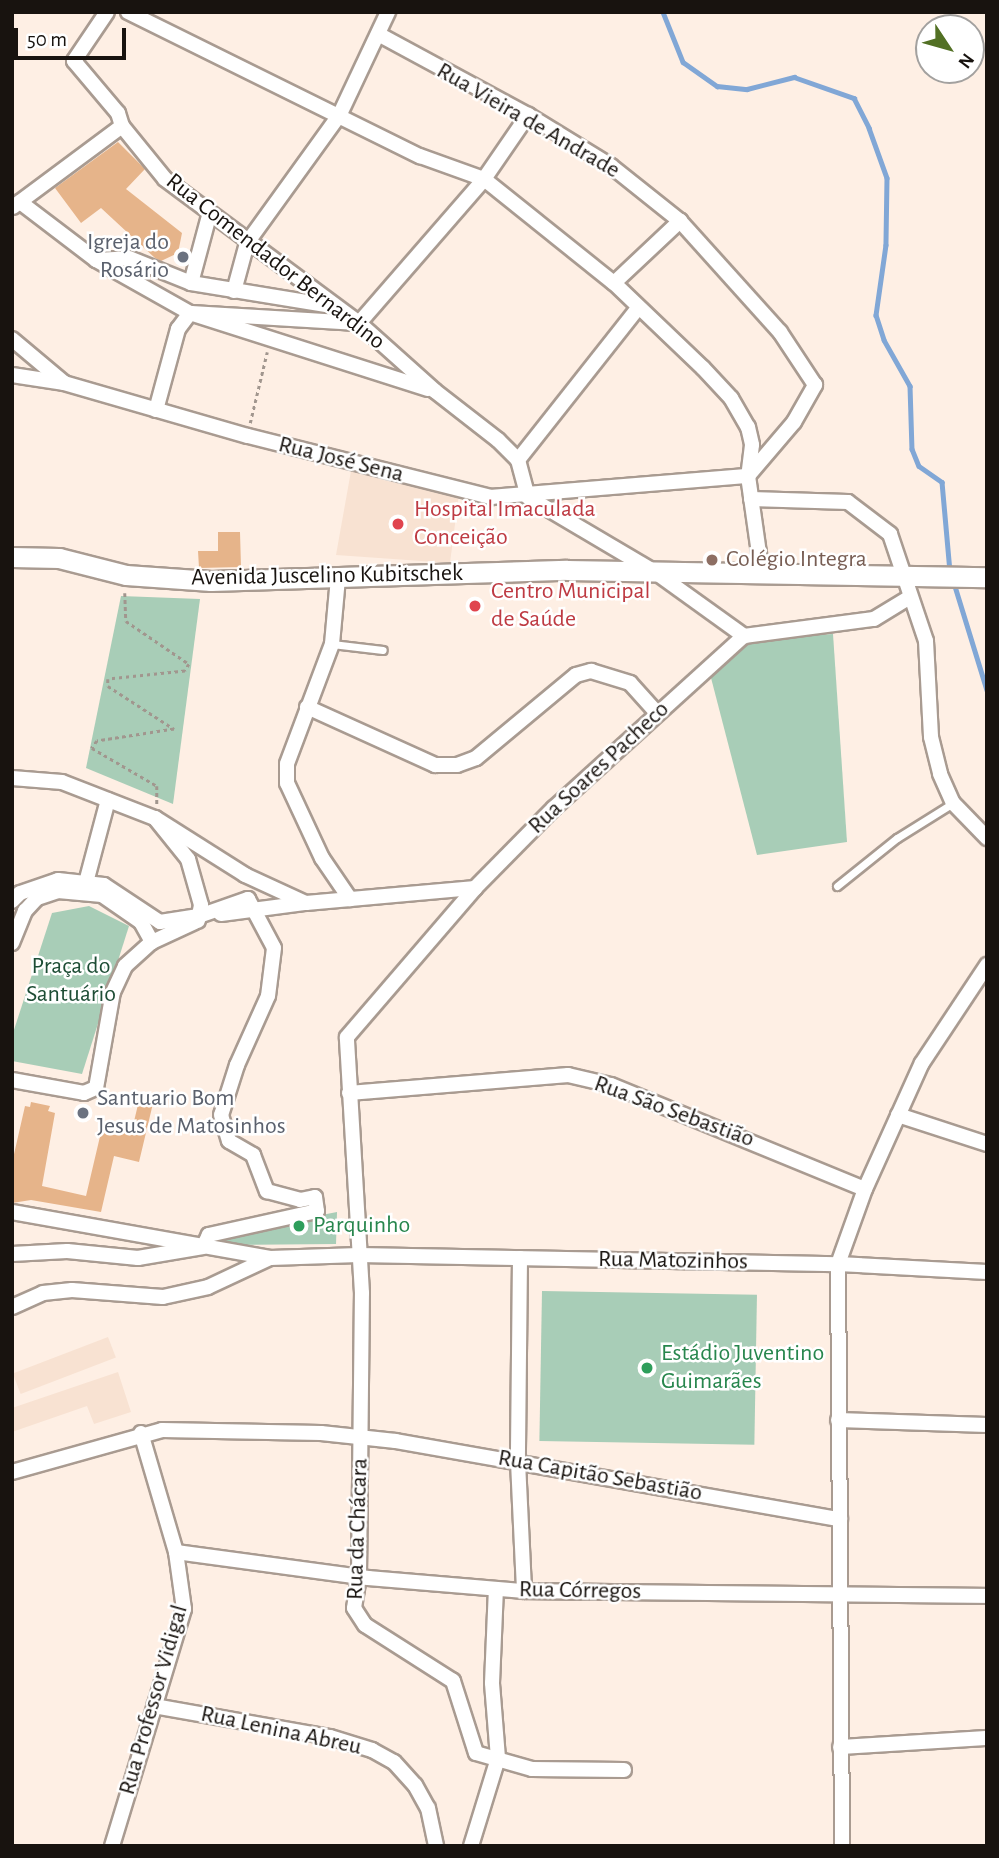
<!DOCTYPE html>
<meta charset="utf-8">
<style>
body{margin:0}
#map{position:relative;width:999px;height:1858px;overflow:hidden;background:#feefe4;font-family:"Alegreya Sans",sans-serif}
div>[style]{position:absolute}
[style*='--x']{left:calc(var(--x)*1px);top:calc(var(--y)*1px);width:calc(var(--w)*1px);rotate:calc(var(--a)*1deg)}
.built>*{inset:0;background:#f8e2d2;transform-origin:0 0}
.green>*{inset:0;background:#a8cdb7;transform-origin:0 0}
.stream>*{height:4.5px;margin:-2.25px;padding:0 2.25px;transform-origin:2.25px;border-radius:2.25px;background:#81a7d6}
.building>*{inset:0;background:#e6b48a}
.path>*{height:2.5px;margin-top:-1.25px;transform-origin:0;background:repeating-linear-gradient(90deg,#a1968e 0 3.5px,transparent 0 7px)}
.roads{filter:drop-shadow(2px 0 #a99b91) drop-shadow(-2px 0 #a99b91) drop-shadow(0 2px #a99b91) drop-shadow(0 -2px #a99b91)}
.lane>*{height:7px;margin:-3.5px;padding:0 3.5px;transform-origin:3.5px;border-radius:3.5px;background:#fff}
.street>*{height:14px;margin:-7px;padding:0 7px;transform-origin:7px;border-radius:7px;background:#fff}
.secondary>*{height:19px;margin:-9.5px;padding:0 9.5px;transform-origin:9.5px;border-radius:9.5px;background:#fff}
.dots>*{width:19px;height:19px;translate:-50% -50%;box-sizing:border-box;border:4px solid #fff;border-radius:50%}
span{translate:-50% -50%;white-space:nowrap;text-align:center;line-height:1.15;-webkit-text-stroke:5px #fff;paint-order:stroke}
.street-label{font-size:24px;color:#18130f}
.worship-label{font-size:24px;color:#5b616d}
.right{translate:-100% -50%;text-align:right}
.left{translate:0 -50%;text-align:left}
.health-label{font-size:24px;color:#be3a42}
.education-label{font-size:24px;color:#785e54}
.park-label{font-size:24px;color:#1d4d35}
.leisure-label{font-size:24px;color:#27864d}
.frame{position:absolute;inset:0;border:14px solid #18130f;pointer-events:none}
.north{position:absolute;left:915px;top:14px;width:70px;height:70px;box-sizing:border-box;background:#fff;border:2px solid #a3a19f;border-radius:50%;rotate:126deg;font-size:19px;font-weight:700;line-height:28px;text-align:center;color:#18130f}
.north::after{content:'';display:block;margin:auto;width:24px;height:32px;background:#527024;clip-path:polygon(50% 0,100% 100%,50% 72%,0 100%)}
.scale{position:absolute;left:14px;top:28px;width:112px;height:32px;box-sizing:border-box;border:4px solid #18130f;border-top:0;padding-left:9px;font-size:21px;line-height:24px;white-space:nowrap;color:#18130f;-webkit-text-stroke:5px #fff;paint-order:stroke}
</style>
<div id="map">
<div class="built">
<div style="clip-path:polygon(351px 471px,459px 493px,450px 563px,336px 555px)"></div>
<div style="left:108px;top:1337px;width:22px;height:102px;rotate:69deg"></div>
<div style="clip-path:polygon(118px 1372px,131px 1412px,94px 1424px,87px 1406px,12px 1432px,12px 1408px)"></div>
</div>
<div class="green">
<div style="clip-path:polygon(121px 596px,200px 599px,173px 804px,86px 768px)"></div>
<div style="clip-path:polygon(833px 634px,847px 842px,757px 855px,710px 674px,755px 638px)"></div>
<div style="clip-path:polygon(89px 906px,129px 926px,82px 1074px,12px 1061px,12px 1036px,52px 913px)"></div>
<div style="clip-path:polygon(337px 1212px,336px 1244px,233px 1245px,218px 1241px,224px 1234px)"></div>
<div style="left:542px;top:1291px;width:215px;height:150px;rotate:1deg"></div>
</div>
<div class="stream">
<div style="--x:663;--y:12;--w:54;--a:68.2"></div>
<div style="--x:683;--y:62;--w:42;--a:35.2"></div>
<div style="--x:717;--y:86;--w:30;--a:6"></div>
<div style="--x:747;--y:89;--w:49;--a:-14.3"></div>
<div style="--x:794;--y:77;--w:64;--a:19.3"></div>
<div style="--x:854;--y:98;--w:34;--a:63"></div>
<div style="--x:869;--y:128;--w:53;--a:70.2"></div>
<div style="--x:887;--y:178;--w:67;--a:90.9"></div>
<div style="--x:886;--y:245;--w:71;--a:98.1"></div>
<div style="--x:876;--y:315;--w:26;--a:72"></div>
<div style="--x:884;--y:340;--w:53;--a:60.5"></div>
<div style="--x:910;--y:386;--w:63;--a:88.2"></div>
<div style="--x:912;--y:449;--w:18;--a:68"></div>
<div style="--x:919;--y:466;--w:28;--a:35"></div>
<div style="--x:942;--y:482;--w:89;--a:84.9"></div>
<div style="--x:954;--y:583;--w:112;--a:72.9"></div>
</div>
<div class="building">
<div style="clip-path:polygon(118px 142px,145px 169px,126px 189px,182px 233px,178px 253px,161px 261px,155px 258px,101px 208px,81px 223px,55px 188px)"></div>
<div style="clip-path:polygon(218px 532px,240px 532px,241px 567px,199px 568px,198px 551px,218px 551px)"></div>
<div style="clip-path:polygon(141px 1092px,155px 1095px,139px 1162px,114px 1156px,101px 1212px,31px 1200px,12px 1203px,12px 1163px,25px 1106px,30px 1107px,31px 1102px,50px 1106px,48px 1111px,55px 1113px,42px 1186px,86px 1196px,102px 1128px,131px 1134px)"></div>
</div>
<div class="path">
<div style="--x:250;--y:423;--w:73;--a:-76.5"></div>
<div style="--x:125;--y:593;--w:28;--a:88"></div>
<div style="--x:126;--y:621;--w:76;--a:34.3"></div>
<div style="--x:189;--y:664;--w:8;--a:120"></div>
<div style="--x:185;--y:671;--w:77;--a:174.1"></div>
<div style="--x:108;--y:679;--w:7;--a:90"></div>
<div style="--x:108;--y:686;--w:79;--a:33.1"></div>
<div style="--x:174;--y:729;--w:78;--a:171.1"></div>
<div style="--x:97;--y:741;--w:9;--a:126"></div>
<div style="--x:92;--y:748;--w:75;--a:30.3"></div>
<div style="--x:157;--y:786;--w:18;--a:90"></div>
</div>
<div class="roads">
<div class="lane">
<div style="--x:332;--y:644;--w:51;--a:6.7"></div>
<div style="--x:837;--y:886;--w:77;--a:-38.7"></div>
<div style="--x:897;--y:838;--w:66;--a:-32"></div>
</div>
<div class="street">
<div style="--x:107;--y:12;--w:59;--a:124"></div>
<div style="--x:74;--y:61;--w:68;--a:49.8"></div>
<div style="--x:118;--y:113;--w:14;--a:73"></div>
<div style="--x:122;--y:126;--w:68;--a:50.9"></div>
<div style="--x:165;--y:179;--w:242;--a:36.6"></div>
<div style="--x:359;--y:323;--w:102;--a:41.8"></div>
<div style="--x:435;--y:391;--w:80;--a:37.9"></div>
<div style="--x:498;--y:440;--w:28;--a:45"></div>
<div style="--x:518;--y:460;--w:38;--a:75"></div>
<div style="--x:528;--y:497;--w:147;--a:30.6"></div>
<div style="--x:655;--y:572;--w:110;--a:35.7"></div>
<div style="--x:128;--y:12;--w:326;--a:26.3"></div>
<div style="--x:420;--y:156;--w:68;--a:19.8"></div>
<div style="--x:484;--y:179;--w:166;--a:38.7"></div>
<div style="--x:614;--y:283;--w:123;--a:43.7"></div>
<div style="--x:703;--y:368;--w:41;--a:47"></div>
<div style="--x:731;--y:398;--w:34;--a:60"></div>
<div style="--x:748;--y:427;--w:18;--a:77"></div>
<div style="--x:752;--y:445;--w:31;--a:97"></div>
<div style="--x:748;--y:476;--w:99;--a:81.9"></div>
<div style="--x:20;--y:202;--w:96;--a:37.3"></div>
<div style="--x:96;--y:260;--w:108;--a:29.4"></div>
<div style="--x:190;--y:313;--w:250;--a:17.7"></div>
<div style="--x:13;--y:207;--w:136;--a:-36.6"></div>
<div style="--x:96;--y:260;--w:33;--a:-3"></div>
<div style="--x:129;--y:258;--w:67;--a:22"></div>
<div style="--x:191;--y:283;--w:143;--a:9.3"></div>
<div style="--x:191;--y:283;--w:69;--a:-75"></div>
<div style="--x:614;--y:283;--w:91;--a:-43.2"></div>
<div style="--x:234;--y:291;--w:50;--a:-74.8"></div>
<div style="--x:247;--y:243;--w:159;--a:-54.2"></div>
<div style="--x:340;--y:114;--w:113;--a:-64.8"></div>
<div style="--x:12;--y:339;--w:67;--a:40.1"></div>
<div style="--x:12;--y:375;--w:53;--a:8.7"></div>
<div style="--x:64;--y:383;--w:191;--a:16.1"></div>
<div style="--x:248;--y:436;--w:251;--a:14.1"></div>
<div style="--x:491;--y:497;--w:258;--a:-4.7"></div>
<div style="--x:748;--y:476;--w:71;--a:-49.6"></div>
<div style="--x:794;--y:422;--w:43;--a:-60.4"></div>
<div style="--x:815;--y:385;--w:64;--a:-123.4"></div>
<div style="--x:780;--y:332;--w:149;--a:-132"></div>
<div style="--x:680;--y:221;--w:88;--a:-141.4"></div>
<div style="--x:611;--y:166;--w:97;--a:-148.4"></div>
<div style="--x:528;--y:115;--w:170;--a:-151.6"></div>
<div style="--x:156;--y:410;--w:84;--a:-74.8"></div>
<div style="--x:178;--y:329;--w:20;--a:-53"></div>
<div style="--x:190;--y:313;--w:169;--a:3.4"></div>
<div style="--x:359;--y:323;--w:191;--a:-49"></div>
<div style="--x:484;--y:179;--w:78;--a:-55.5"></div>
<div style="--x:518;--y:460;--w:194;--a:-51.7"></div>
<div style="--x:751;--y:499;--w:97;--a:1.8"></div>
<div style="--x:848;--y:502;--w:53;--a:37.3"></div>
<div style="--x:890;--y:534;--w:113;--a:71.4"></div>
<div style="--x:926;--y:641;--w:96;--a:87"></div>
<div style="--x:931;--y:737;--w:38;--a:76"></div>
<div style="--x:940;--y:774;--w:32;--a:66"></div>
<div style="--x:953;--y:803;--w:49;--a:45.8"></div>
<div style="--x:338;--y:578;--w:66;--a:95.2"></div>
<div style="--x:332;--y:644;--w:128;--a:110.6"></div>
<div style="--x:287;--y:764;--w:19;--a:90"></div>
<div style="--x:287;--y:783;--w:83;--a:65"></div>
<div style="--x:322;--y:858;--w:50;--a:55.7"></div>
<div style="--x:307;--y:707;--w:141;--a:24.4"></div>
<div style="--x:435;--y:765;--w:22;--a:0"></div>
<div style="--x:457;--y:765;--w:20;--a:-20"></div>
<div style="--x:476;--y:758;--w:130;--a:-39.7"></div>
<div style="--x:576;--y:675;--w:16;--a:-15"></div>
<div style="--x:591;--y:671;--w:41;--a:17.1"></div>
<div style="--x:630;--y:683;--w:40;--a:48"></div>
<div style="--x:12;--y:778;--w:50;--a:4.6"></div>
<div style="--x:62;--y:782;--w:100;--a:21.2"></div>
<div style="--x:155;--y:818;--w:53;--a:51.2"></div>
<div style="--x:188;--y:859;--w:48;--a:74.2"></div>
<div style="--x:201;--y:905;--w:16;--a:101"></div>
<div style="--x:155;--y:818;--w:107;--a:32.3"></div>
<div style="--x:245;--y:875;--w:67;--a:24.7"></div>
<div style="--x:306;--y:903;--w:170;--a:-5.1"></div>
<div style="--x:84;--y:890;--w:93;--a:-75.1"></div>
<div style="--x:12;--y:901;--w:11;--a:-45"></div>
<div style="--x:20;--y:893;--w:40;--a:-18.9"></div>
<div style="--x:58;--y:880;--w:46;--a:6.2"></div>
<div style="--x:104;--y:885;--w:67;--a:33.5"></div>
<div style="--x:160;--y:922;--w:39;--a:-9"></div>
<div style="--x:199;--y:916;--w:52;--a:-19.1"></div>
<div style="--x:248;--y:899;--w:55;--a:62"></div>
<div style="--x:274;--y:948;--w:48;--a:97.1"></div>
<div style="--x:268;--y:996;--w:76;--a:114.2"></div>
<div style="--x:237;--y:1065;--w:52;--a:107.7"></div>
<div style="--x:221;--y:1115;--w:27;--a:73"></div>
<div style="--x:229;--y:1141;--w:28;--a:30"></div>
<div style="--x:253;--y:1155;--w:39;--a:69"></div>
<div style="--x:267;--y:1191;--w:34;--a:15"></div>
<div style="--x:300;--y:1200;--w:15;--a:-11"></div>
<div style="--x:315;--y:1197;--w:14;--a:82"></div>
<div style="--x:317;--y:1211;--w:111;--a:167.5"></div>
<div style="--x:209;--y:1235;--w:13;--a:117"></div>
<div style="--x:203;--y:1247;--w:66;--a:170.4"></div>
<div style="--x:138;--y:1258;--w:71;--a:-174.4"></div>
<div style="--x:67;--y:1251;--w:55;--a:176.9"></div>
<div style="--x:221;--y:914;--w:86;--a:-7.4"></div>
<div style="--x:12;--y:943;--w:35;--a:-68"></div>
<div style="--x:25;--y:911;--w:18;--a:-47"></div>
<div style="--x:37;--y:898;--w:22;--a:-18"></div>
<div style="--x:58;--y:891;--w:44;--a:5.2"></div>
<div style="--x:102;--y:895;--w:47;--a:34.7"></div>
<div style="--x:141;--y:922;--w:23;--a:61"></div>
<div style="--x:12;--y:1080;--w:73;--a:10.2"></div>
<div style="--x:84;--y:1093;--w:13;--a:-23"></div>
<div style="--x:96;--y:1088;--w:97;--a:-80"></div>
<div style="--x:113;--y:992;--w:29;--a:-65"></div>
<div style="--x:125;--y:966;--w:36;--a:-42"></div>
<div style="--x:152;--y:942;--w:47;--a:-24.9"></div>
<div style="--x:349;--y:1093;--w:220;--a:-4.7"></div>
<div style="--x:568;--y:1075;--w:44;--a:13.1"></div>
<div style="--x:611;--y:1085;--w:274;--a:22.3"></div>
<div style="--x:898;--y:1115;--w:94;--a:18"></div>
<div style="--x:12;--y:1212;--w:262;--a:10.1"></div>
<div style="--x:520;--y:1258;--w:204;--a:90.6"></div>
<div style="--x:518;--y:1462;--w:129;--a:87.3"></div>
<div style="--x:12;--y:1307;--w:34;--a:-24"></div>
<div style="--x:43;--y:1293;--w:29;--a:-6"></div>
<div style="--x:72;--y:1290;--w:91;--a:4.4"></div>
<div style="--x:163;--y:1297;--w:46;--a:-12.5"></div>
<div style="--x:208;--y:1287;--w:68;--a:-25.1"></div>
<div style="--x:270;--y:1258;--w:89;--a:-1.9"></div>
<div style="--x:359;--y:1255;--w:479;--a:1.1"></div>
<div style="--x:838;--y:1264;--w:149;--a:3.1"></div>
<div style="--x:838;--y:1420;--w:149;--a:1.9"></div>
<div style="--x:12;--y:1472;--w:156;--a:-15.6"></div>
<div style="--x:162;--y:1430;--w:159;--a:1.1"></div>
<div style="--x:321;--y:1433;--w:75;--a:6.1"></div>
<div style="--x:396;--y:1441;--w:451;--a:10"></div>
<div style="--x:176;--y:1552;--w:194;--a:7.7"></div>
<div style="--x:368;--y:1578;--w:157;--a:4.8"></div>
<div style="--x:524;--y:1591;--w:463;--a:0.6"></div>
<div style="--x:154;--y:1706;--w:179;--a:10"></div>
<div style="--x:330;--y:1737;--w:44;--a:17.2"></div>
<div style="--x:372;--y:1750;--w:25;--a:29"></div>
<div style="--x:394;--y:1762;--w:31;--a:48"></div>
<div style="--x:415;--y:1785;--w:26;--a:61"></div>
<div style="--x:428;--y:1808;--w:39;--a:78"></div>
<div style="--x:840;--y:1747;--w:147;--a:-3.5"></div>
<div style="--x:624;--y:1770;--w:92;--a:-179.4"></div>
<div style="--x:532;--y:1769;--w:58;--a:-164.1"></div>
<div style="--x:476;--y:1753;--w:76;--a:-107.7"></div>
<div style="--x:453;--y:1681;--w:104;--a:-147.5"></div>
<div style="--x:365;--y:1625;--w:20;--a:-123"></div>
<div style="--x:354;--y:1608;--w:32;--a:-81"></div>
<div style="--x:359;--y:1576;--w:283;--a:-89.4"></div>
<div style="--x:362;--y:1293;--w:256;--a:-93.4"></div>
<div style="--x:347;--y:1037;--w:196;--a:-49.3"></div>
<div style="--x:475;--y:888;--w:112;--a:-45.4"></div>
<div style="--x:554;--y:808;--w:256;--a:-42.2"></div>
<div style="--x:744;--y:636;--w:131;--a:-7.5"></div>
<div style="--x:874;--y:619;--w:42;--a:-31.4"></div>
<div style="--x:112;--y:1846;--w:248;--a:-73.1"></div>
<div style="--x:184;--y:1609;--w:58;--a:-98"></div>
<div style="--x:176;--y:1552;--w:124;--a:-106.4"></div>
<div style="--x:471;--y:1846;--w:92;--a:-72.9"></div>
<div style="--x:498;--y:1758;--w:75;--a:-94.6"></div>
<div style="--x:492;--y:1683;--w:94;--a:-87.6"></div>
<div style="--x:842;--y:1846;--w:582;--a:-90.39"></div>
<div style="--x:838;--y:1264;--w:80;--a:-70.2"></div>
<div style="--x:865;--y:1189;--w:138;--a:-65.7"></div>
<div style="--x:922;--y:1063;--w:118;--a:-56.4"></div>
</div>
<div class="secondary">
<div style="--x:12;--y:557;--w:47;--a:1.2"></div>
<div style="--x:59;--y:558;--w:69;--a:14.2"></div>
<div style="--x:126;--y:575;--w:85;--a:4"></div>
<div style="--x:211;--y:581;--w:356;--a:-1.8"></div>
<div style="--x:567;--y:570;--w:420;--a:1"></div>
</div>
</div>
<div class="dots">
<div style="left:183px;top:257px;background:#6b7280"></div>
<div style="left:398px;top:524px;background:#e0444e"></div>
<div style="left:712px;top:560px;background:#8d6e63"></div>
<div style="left:475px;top:606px;background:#e0444e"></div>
<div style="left:83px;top:1113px;background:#6b7280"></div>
<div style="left:299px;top:1226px;background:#2e9e5b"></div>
<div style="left:647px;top:1368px;background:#2e9e5b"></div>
</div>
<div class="street-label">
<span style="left:528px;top:121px;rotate:30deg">Rua Vieira de Andrade</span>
<span style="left:275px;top:262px;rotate:38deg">Rua Comendador Bernardino</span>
<span style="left:341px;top:460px;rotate:14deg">Rua José Sena</span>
<span style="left:327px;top:576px;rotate:-1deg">Avenida Juscelino Kubitschek</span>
<span style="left:599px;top:768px;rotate:-43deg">Rua Soares Pacheco</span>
<span style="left:674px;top:1112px;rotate:20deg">Rua São Sebastião</span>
<span style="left:673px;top:1261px;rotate:1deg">Rua Matozinhos</span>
<span style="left:600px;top:1476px;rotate:10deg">Rua Capitão Sebastião</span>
<span style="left:358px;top:1529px;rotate:-88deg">Rua da Chácara</span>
<span style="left:580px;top:1591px;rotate:1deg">Rua Córregos</span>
<span style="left:154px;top:1700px;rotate:-74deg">Rua Professor Vidigal</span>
<span style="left:281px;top:1731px;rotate:12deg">Rua Lenina Abreu</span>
</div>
<div class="worship-label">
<span class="right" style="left:169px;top:257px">Igreja do<br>Rosário</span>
<span class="left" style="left:97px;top:1113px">Santuario Bom<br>Jesus de Matosinhos</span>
</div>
<div class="health-label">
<span class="left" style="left:414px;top:524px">Hospital Imaculada<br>Conceição</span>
<span class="left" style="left:491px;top:606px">Centro Municipal<br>de Saúde</span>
</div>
<div class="education-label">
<span class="left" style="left:726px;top:560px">Colégio Integra</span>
</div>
<div class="park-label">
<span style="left:71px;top:981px">Praça do<br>Santuário</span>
</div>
<div class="leisure-label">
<span class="left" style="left:313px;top:1226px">Parquinho</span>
<span class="left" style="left:661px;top:1368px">Estádio Juventino<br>Guimarães</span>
</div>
<div class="frame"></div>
<div class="north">N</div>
<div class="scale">50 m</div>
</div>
